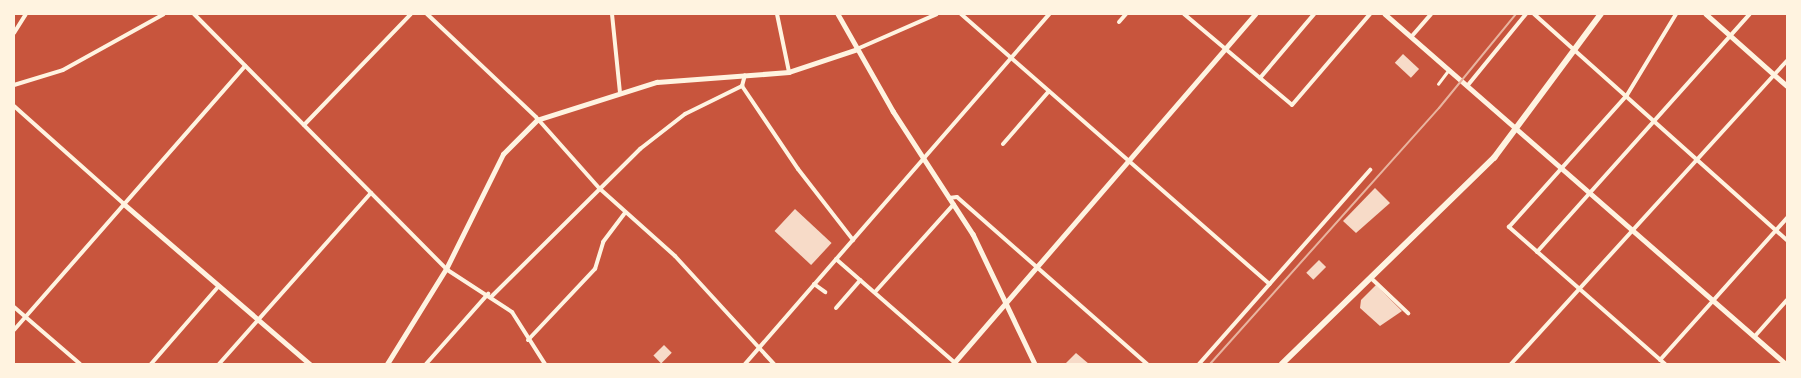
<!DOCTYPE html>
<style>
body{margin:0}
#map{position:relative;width:1801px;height:378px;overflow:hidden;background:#c8553d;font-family:"Alegreya Sans",sans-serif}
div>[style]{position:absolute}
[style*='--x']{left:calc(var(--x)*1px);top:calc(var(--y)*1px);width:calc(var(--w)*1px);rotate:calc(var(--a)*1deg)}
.building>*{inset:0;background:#f7dbc8;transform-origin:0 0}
.pedestrian>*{height:2.5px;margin:-1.25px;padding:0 1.25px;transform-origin:1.25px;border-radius:1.25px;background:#fff3e0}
.minor>*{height:4px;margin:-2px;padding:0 2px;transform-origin:2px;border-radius:2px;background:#fff3e0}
.tertiary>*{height:4.5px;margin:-2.25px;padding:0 2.25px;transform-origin:2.25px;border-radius:2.25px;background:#fff3e0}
.primary>*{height:5.5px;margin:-2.75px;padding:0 2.75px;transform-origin:2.75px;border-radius:2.75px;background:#fff3e0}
.rail>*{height:2px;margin:-1px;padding:0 1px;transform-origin:1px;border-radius:1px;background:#e9b49f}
span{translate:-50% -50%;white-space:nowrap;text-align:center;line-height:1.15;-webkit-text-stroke:5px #fff3e0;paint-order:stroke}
.frame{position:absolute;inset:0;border:15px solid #fff3e0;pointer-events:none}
</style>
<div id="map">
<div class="building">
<div style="left:1403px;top:54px;width:22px;height:12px;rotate:43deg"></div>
<div style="clip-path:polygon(1375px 188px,1390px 203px,1356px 233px,1343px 221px)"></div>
<div style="left:795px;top:209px;width:50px;height:30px;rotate:43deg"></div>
<div style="left:1319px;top:260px;width:10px;height:18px;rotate:45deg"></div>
<div style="clip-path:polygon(1376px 285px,1402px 311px,1380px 326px,1360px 308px,1361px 300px)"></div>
<div style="left:664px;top:345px;width:11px;height:15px;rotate:45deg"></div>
<div style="clip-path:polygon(1076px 353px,1089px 364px,1065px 364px)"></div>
</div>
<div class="pedestrian">
<div style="--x:1438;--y:84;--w:15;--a:-53"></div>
</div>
<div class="minor">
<div style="--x:194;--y:14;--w:359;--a:45.3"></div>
<div style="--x:446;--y:269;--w:79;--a:33.1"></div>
<div style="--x:512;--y:312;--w:62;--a:57.6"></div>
<div style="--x:427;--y:14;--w:150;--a:43.4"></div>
<div style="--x:536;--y:117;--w:95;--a:48.4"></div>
<div style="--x:599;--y:188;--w:102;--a:41.8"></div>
<div style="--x:675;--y:256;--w:147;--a:47.5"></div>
<div style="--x:612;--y:14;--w:79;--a:84.2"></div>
<div style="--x:777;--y:14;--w:59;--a:78.3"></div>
<div style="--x:961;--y:14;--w:410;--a:41.2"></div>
<div style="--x:1184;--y:14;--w:141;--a:40.1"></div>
<div style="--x:1292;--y:105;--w:120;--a:-49.4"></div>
<div style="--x:1534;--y:14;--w:339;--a:41.8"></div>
<div style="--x:1119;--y:22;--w:11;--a:-49"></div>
<div style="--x:14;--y:33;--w:22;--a:-58"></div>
<div style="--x:1412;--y:36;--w:29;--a:-49"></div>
<div style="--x:857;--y:49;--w:87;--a:-23.6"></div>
<div style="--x:1260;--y:78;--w:84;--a:-49.8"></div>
<div style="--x:14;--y:85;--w:51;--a:-17"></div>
<div style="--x:63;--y:70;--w:115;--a:-29"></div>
<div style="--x:1468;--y:85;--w:92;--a:-50.8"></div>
<div style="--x:742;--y:86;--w:100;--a:56"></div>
<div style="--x:798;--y:169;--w:90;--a:52.2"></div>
<div style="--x:14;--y:106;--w:147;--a:41.7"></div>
<div style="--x:304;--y:125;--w:154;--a:-46.1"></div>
<div style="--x:1003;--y:144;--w:70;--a:-49"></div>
<div style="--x:949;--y:198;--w:8;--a:-7"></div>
<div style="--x:957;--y:197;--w:253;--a:41.3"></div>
<div style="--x:1537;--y:252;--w:319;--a:-48.2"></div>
<div style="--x:836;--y:259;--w:157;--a:41.1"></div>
<div style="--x:1372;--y:279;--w:50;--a:43.4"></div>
<div style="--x:814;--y:284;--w:14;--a:36"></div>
<div style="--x:875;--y:292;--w:118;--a:-48.1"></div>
<div style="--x:492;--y:296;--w:209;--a:-44.8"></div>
<div style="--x:640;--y:149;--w:57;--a:-37.9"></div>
<div style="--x:685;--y:114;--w:64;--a:-26.2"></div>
<div style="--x:742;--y:86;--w:11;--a:-75"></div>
<div style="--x:14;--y:307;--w:87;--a:40.8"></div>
<div style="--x:836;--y:308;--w:37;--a:-49"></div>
<div style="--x:14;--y:330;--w:351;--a:-48.8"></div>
<div style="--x:1755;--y:336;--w:48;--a:-48.4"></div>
<div style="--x:528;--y:340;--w:98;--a:-46.7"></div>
<div style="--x:595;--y:269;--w:28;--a:-73"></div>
<div style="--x:603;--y:242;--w:36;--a:-53"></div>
<div style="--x:1660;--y:360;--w:191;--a:-48.2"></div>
<div style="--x:151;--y:364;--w:102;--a:-49"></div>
<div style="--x:219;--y:364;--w:229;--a:-48.4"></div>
<div style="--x:426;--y:364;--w:94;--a:-48.5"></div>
<div style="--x:745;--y:364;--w:464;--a:-49"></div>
<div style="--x:1199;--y:364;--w:259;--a:-48.6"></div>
<div style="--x:1511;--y:364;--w:410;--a:-47.7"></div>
<div style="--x:1665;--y:364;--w:208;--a:-138.7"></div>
<div style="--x:1509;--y:227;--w:177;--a:-48.2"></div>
<div style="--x:1627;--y:95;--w:95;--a:-58.8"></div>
</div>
<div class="tertiary">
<div style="--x:838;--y:14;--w:112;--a:60.4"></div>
<div style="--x:893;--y:111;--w:147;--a:57"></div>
<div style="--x:973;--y:234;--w:144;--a:64.5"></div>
<div style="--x:1385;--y:14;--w:532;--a:41.12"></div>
<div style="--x:1706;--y:14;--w:108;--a:41.6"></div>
<div style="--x:124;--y:204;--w:245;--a:40.7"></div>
<div style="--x:387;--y:364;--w:112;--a:-58.2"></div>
<div style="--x:446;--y:269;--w:128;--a:-63.6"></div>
<div style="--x:503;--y:154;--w:48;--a:-45"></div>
<div style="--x:537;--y:120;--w:126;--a:-17.6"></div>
<div style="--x:657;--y:82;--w:132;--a:-4.3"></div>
<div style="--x:789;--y:72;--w:70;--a:-18.4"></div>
<div style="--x:953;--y:364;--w:462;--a:-49.2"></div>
</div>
<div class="primary">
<div style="--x:1282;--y:364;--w:296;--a:-44.2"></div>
<div style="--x:1494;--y:158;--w:179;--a:-53.4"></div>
</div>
<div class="rail">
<div style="--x:1210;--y:364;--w:343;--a:-48.2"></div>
<div style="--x:1439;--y:108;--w:122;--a:-50.7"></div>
</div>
<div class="frame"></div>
</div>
